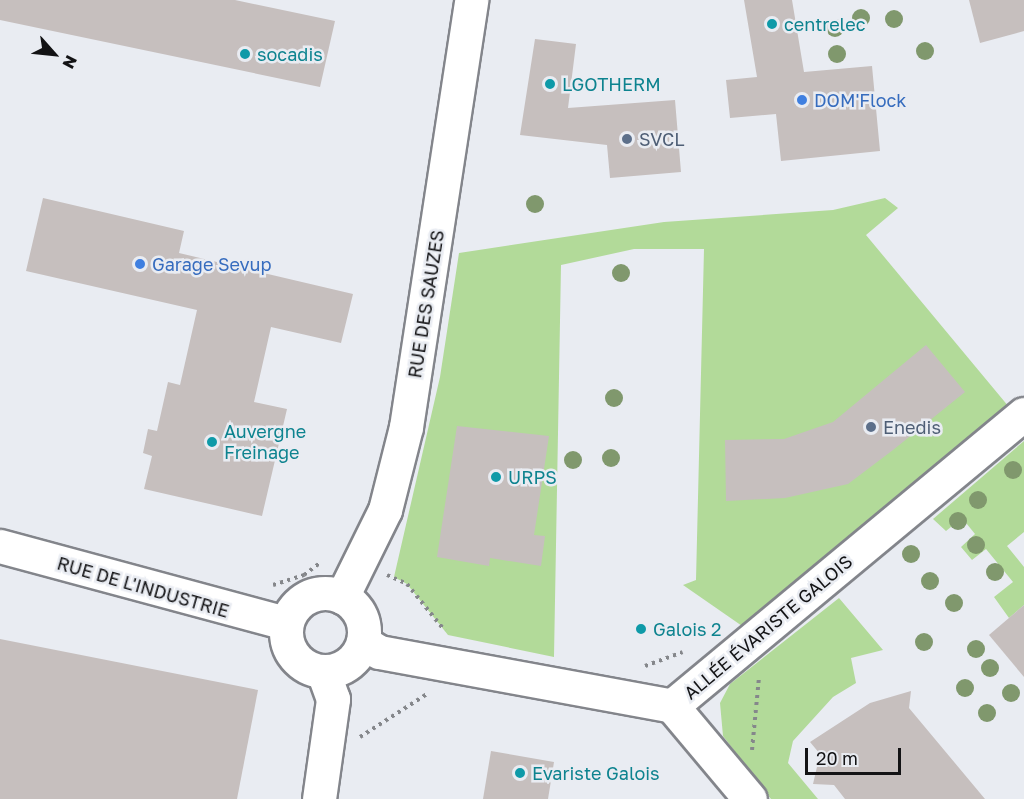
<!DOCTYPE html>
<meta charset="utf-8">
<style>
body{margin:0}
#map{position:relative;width:1024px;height:799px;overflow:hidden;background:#e9ecf2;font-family:"Golos Text",sans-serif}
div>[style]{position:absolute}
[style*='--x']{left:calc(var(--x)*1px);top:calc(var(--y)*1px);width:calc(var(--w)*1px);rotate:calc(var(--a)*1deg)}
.green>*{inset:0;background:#b2da99}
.building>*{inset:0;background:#c6bfbe}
.path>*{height:4px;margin-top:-2px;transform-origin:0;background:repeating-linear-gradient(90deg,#85878b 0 3px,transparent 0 7.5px)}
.roads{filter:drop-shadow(2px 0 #83858b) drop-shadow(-2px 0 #83858b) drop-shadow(0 2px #83858b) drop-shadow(0 -2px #83858b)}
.minor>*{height:33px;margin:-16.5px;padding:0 16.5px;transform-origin:16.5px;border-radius:16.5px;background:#fff}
.minor>.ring{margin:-16.5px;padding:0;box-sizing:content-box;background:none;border:33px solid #fff;border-radius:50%}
.trees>*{width:18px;height:18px;margin:-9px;border-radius:50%;background:#80986d}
.dots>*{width:16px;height:16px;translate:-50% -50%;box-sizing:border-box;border:3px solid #e9ecf2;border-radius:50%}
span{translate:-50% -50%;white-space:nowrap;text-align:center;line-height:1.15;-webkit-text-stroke:5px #e9ecf2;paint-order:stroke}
.culture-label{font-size:18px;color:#0d838f}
.left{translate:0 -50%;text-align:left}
.shop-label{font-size:18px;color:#366cbe}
.service-label{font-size:18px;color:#4e5e75}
.street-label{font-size:18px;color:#131315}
.north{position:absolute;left:24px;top:24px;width:60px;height:60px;-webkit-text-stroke:4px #e9ecf2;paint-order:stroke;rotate:117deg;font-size:16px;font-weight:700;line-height:24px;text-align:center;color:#131315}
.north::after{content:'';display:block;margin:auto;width:21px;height:27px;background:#131315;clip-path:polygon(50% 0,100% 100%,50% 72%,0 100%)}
.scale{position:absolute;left:805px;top:748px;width:96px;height:27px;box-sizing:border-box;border:3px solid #131315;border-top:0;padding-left:8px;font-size:18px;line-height:21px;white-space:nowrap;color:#131315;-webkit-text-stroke:4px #e9ecf2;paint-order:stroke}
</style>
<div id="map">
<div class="green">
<div style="clip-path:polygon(885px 198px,898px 208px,866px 235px,1009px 407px,745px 628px,683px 585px,696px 580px,704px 249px,634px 249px,561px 265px,554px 657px,448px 635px,407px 584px,394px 577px,440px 377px,459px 253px,664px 222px,833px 210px)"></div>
<div style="clip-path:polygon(1024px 441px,1024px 532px,1007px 546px,1024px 567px,1024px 605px,1009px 618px,994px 597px,1013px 582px,986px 549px,972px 560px,961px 547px,975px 534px,962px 518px,946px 531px,933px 519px)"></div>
<div style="clip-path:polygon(839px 598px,883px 650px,851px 658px,856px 683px,833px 697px,793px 741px,788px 763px,818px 799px,771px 799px,723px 736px,720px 703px,730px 684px)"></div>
</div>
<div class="building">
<div style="clip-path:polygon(0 0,235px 0,335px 21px,320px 87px,0 20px)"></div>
<div style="clip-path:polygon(744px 0,792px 0,804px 72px,872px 66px,880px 151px,781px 161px,776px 114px,730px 118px,726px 80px,757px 77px)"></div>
<div style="clip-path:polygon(969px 0,1024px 0,1024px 31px,980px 43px)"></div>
<div style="clip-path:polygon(535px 39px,576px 44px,568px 108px,675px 100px,681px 172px,610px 178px,607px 145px,520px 135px)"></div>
<div style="clip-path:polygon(43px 198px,184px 231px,179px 253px,353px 294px,341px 343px,271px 327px,254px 402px,287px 409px,262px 516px,144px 489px,152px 456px,143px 453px,148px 429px,157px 431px,168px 382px,180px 385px,197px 310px,26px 271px)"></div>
<div style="clip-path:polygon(926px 345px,965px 392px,893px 450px,848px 484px,785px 498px,726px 501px,725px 440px,784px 439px,833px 422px)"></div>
<div style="clip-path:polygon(457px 426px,549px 436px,534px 535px,545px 536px,541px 566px,490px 558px,489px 566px,437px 557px)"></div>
<div style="clip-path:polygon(1024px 605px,1024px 677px,989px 635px)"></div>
<div style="clip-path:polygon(0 639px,258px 690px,237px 799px,0 799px)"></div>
<div style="clip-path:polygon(911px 691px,909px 708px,985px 799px,845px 799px,834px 785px,813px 784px,820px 754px,810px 742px,870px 703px)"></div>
<div style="clip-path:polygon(491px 751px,554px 762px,548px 799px,483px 799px)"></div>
</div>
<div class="path">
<div style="--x:387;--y:575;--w:22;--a:24"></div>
<div style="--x:407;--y:584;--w:60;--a:51"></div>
<div style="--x:273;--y:585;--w:33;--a:-18"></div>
<div style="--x:304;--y:575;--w:20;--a:-37"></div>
<div style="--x:645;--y:666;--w:40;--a:-20.2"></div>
<div style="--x:360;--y:737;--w:80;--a:-32.7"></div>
<div style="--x:752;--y:750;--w:73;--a:-84.5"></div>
</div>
<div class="roads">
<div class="minor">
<div style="--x:0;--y:546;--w:296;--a:15.1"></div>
<div class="ring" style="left:286px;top:593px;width:45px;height:45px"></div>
<div style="--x:342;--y:597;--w:97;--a:-63.7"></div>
<div style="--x:385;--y:510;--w:86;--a:-75.8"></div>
<div style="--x:406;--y:427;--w:432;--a:-81.3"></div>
<div style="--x:363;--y:642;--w:19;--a:32"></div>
<div style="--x:379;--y:652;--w:298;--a:10.4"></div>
<div style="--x:672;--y:706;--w:457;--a:-39.7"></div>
<div style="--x:672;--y:706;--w:121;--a:50"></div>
<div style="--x:319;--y:799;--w:101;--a:-82"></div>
<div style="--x:333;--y:699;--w:29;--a:-110"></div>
</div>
</div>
<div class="trees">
<div style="left:861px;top:18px"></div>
<div style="left:894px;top:19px"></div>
<div style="left:835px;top:28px"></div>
<div style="left:925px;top:51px"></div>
<div style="left:837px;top:54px"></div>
<div style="left:535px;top:204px"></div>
<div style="left:621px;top:273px"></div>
<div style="left:614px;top:398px"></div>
<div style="left:611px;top:458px"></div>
<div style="left:573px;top:460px"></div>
<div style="left:1013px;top:470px"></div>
<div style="left:978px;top:500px"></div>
<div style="left:958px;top:521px"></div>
<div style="left:976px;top:545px"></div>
<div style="left:911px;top:554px"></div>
<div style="left:995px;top:572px"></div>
<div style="left:930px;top:581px"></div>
<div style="left:954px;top:603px"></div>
<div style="left:924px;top:642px"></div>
<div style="left:976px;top:649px"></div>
<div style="left:990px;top:668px"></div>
<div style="left:965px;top:688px"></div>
<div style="left:1011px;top:693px"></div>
<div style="left:987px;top:713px"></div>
</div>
<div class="dots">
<div style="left:772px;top:24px;background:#0f9aa8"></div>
<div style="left:245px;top:54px;background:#0f9aa8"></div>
<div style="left:550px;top:84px;background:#0f9aa8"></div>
<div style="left:802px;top:100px;background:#3f7fe0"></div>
<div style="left:627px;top:139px;background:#5c6f8a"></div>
<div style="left:140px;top:264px;background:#3f7fe0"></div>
<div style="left:871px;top:427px;background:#5c6f8a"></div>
<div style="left:212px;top:442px;background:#0f9aa8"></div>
<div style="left:496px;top:477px;background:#0f9aa8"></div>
<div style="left:641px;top:629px;background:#0f9aa8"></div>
<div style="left:520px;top:773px;background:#0f9aa8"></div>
</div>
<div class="culture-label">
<span class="left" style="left:784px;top:24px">centrelec</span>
<span class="left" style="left:257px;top:54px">socadis</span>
<span class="left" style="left:562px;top:84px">LGOTHERM</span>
<span class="left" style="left:224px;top:442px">Auvergne<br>Freinage</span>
<span class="left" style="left:508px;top:477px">URPS</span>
<span class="left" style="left:653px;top:629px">Galois 2</span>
<span class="left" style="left:532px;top:773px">Evariste Galois</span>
</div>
<div class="shop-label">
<span class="left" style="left:814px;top:100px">DOM'Flock</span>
<span class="left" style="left:152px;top:264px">Garage Sevup</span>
</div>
<div class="service-label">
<span class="left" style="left:639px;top:139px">SVCL</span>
<span class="left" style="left:883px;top:427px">Enedis</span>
</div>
<div class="street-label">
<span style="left:426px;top:304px;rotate:-81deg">RUE DES SAUZES</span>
<span style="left:143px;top:587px;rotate:16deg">RUE DE L'INDUSTRIE</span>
<span style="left:768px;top:627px;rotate:-40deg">ALLÉE ÉVARISTE GALOIS</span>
</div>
<div class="north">N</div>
<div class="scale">20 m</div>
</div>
